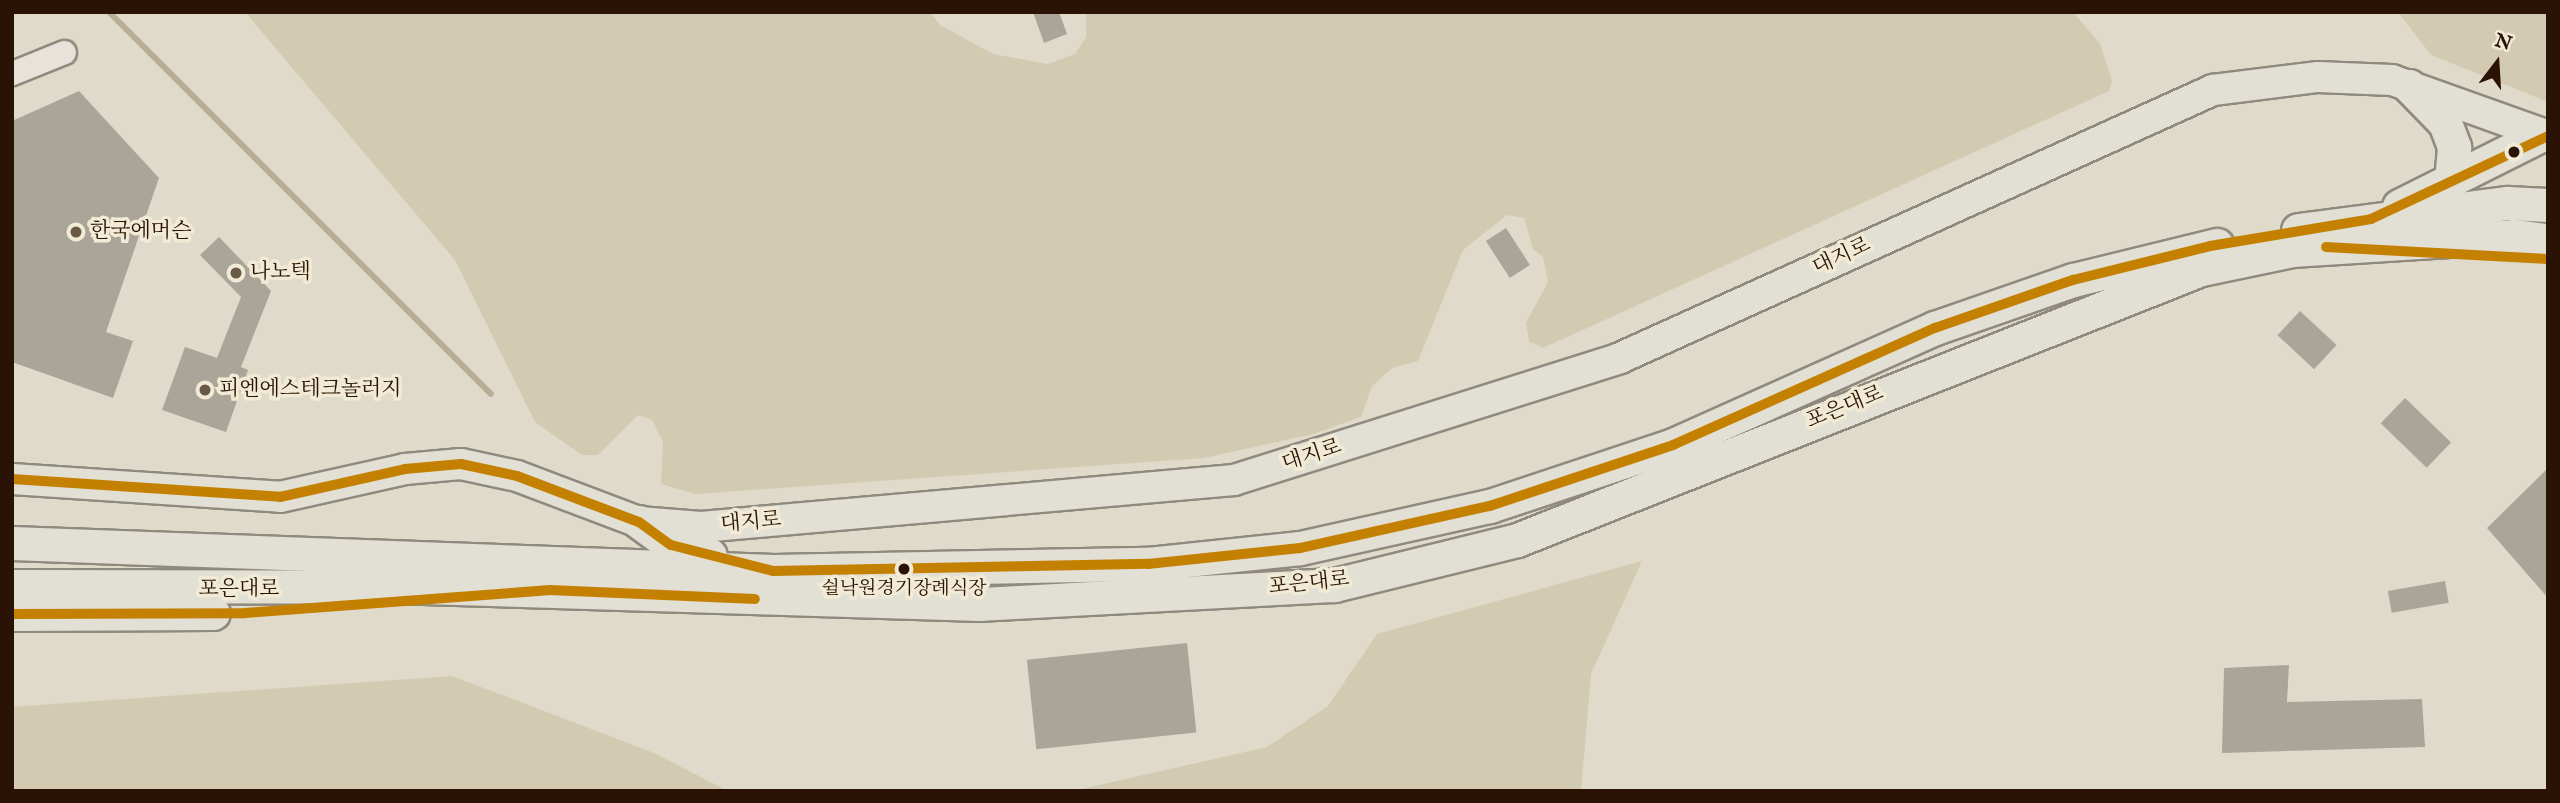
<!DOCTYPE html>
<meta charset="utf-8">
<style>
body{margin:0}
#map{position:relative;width:2560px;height:803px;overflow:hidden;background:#dfdac9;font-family:"IM FELL English","Noto Serif KR",serif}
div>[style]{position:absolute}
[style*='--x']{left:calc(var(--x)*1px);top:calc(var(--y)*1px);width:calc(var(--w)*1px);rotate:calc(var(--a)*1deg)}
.green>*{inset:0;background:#d3cab2}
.stream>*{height:6px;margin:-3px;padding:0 3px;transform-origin:3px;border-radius:3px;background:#b8ad95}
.building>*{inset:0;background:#aba599;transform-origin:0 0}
.roads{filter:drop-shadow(2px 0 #8f897e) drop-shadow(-2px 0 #8f897e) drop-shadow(0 2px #8f897e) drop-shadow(0 -2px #8f897e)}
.minor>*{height:23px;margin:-11.5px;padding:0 11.5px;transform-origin:11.5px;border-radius:11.5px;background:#e7e3db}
.major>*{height:30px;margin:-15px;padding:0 15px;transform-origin:15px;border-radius:15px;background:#e2dfd5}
.highway>*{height:33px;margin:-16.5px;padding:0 16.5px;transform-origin:16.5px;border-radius:16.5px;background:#e2dfd5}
.bus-1>*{height:10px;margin:-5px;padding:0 5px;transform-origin:5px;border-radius:5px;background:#c48101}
.dots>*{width:19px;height:19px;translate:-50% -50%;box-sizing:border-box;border:4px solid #f1ead5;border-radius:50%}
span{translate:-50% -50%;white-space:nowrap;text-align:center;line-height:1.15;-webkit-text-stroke:7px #f1ead5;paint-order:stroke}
.bus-label{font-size:19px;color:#2a1304}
.poi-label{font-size:21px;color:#2a1304}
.left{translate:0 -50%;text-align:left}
.street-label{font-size:21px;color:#2a1304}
.frame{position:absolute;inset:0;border:14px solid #2a1304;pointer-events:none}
.north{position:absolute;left:2462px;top:28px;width:70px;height:70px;-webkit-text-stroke:5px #f1ead5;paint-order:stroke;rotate:17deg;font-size:19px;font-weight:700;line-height:28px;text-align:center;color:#2a1304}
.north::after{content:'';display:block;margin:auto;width:24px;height:32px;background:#2a1304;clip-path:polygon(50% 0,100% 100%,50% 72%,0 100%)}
</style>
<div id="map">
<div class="green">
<div style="clip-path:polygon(245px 12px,930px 12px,940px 25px,993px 54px,1048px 64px,1075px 54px,1086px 37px,1086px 12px,2073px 12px,2100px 44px,2112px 81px,2109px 91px,1543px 348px,1529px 341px,1526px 323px,1548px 282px,1543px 257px,1533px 249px,1524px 218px,1507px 215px,1463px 250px,1418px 361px,1392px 368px,1372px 386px,1361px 417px,1313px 434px,1204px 458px,695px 494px,661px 484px,663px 442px,652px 420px,638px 415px,598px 455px,582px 455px,535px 422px,455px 260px)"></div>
<div style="clip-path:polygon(2398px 12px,2548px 12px,2548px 102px,2431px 55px)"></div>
<div style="clip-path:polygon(1642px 561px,1591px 674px,1581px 791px,1073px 791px,1267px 747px,1328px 706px,1377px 634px)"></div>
<div style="clip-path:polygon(452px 676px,654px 753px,728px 791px,12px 791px,12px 707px)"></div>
</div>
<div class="stream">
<div style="--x:109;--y:12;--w:540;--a:45"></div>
</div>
<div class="building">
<div style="clip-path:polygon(1033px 12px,1059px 12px,1067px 34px,1044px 43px)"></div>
<div style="clip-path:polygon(79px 91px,159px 178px,106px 332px,133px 341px,113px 398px,12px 362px,12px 121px)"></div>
<div style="left:1506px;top:228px;width:44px;height:24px;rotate:57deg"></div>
<div style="clip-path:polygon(219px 237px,271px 291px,241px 367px,248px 370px,226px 432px,162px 410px,185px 347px,217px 358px,241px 297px,200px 255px)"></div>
<div style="left:2300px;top:311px;width:50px;height:33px;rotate:43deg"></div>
<div style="left:2405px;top:398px;width:64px;height:35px;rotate:44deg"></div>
<div style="clip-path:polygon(2548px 468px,2548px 598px,2487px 528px)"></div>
<div style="left:2445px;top:581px;width:22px;height:58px;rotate:80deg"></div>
<div style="left:1187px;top:643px;width:90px;height:161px;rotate:84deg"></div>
<div style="clip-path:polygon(2289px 665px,2287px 702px,2422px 699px,2425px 747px,2222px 753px,2224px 668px)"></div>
</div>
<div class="roads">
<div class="minor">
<div style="--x:12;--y:73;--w:56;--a:-22"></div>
</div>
<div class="major">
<div style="--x:12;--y:479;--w:269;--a:3.8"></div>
<div style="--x:280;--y:497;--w:128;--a:-12.6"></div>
<div style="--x:405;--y:469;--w:56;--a:-5.1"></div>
<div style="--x:461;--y:464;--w:57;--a:12.1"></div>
<div style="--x:517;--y:476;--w:130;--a:20.7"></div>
<div style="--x:639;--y:522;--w:62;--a:4.6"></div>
<div style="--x:701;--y:527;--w:535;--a:-5.04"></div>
<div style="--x:1234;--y:480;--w:405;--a:-17.5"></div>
<div style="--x:1620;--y:358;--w:651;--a:-24.32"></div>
<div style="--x:2213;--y:90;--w:106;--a:-7.1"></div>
<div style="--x:2318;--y:77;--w:74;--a:2.3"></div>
<div style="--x:2392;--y:80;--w:166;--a:19.7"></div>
</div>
<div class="highway">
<div style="--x:2409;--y:86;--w:52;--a:45.8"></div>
<div style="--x:2445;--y:123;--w:26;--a:69"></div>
<div style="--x:2454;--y:147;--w:35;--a:95"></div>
<div style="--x:2399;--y:206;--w:159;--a:-26.6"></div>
<div style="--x:2298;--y:230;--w:211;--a:-7.4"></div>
<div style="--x:2507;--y:203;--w:41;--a:2.8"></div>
<div style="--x:639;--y:522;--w:39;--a:36"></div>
<div style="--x:671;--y:545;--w:40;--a:14.4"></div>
<div style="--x:12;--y:543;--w:762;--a:2.11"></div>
<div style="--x:773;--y:571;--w:375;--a:-1.1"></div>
<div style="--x:1148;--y:564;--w:153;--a:-6"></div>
<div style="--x:1300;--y:548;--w:195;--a:-12.5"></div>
<div style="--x:1490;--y:506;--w:193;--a:-18.4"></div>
<div style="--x:1673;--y:445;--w:287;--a:-24.1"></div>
<div style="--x:1935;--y:328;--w:146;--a:-19.2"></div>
<div style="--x:2073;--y:280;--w:148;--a:-13.7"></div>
<div style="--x:12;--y:586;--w:410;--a:0.1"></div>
<div style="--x:422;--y:587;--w:558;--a:1.75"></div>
<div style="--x:980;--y:604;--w:355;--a:-3.1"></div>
<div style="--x:1334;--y:585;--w:188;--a:-13.8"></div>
<div style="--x:1517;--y:540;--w:736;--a:-21.61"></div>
<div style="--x:2201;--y:269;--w:93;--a:-11.8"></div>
<div style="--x:2292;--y:250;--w:221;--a:-3.6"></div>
<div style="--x:2513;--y:236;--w:35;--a:7"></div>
<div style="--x:12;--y:614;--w:201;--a:-0.3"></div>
</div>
</div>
<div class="bus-1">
<div style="--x:2326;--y:247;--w:222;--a:3.1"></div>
<div style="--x:12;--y:479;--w:269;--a:3.8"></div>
<div style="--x:280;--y:497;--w:128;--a:-12.6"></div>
<div style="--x:405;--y:469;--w:56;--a:-5.1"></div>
<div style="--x:461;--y:464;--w:57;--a:12.1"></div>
<div style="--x:517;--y:476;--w:130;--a:20.7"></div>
<div style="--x:639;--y:522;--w:39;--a:36"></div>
<div style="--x:671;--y:545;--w:105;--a:14.3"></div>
<div style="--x:773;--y:571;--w:375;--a:-1.1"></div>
<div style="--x:1148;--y:564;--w:153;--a:-6"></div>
<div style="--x:1300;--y:548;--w:195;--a:-12.5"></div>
<div style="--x:1490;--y:506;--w:193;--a:-18.4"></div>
<div style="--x:1673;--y:445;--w:287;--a:-24.1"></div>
<div style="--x:1935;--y:328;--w:146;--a:-19.2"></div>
<div style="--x:2073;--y:280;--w:141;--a:-13.9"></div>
<div style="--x:2210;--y:246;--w:163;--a:-9.5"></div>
<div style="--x:2371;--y:219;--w:195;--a:-25.1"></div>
<div style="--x:12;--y:614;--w:233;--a:-0.2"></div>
<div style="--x:245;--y:613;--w:306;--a:-4.3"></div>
<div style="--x:550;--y:590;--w:205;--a:2.5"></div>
</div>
<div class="dots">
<div style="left:2514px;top:152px;background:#2a1304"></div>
<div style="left:76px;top:232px;background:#695949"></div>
<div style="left:236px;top:273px;background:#695949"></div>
<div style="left:205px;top:390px;background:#695949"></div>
<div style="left:904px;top:569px;background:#2a1304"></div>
</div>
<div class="bus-label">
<span style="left:904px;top:590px">쉴낙원경기장례식장</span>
</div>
<div class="poi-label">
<span class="left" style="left:90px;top:232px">한국에머슨</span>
<span class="left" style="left:250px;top:273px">나노텍</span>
<span class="left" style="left:219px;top:390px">피엔에스테크놀러지</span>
</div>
<div class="street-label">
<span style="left:1842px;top:257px;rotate:-25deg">대지로</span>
<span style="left:1845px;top:408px;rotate:-22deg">포은대로</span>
<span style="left:1312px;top:456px;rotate:-18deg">대지로</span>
<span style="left:751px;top:523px;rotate:-5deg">대지로</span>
<span style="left:1309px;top:584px;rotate:-6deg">포은대로</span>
<span style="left:239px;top:590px">포은대로</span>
</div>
<div class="frame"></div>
<div class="north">N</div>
</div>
